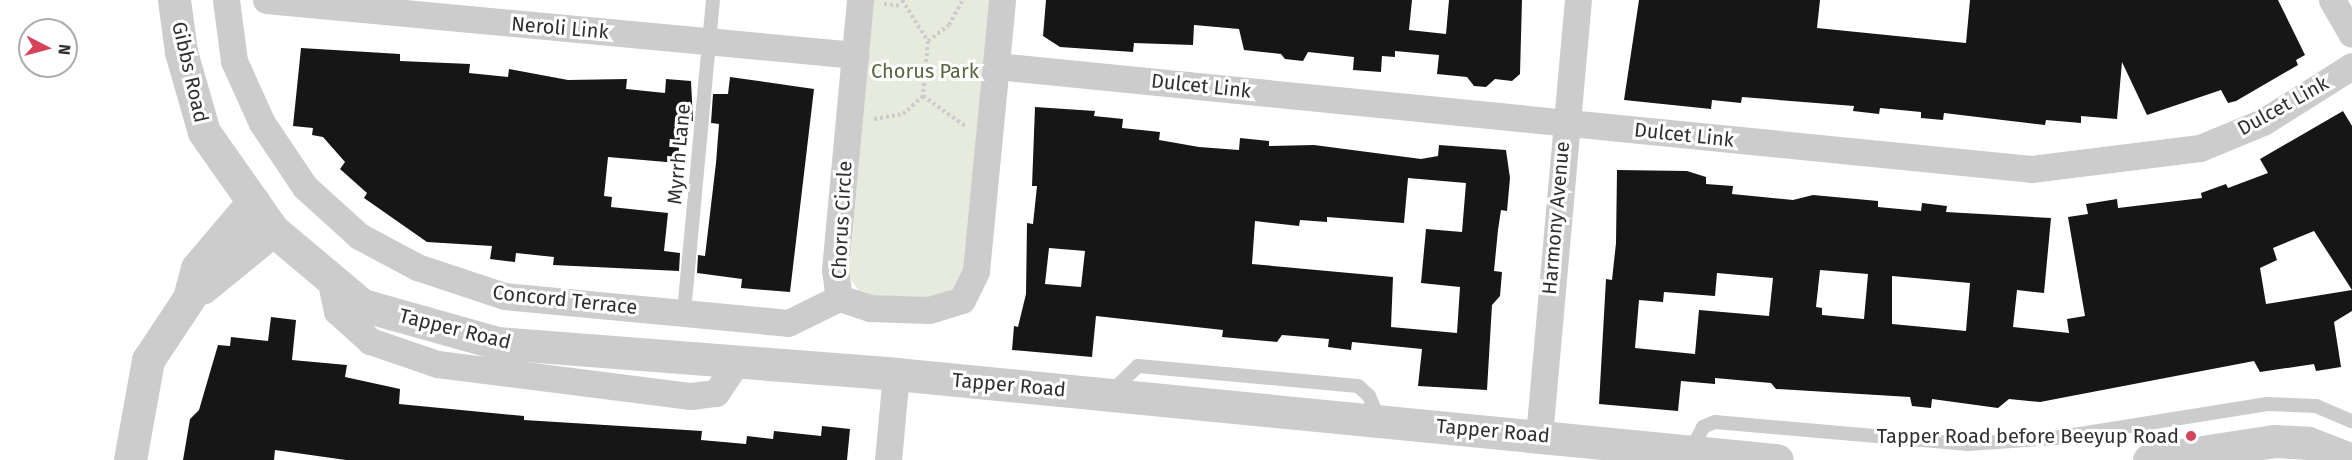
<!DOCTYPE html>
<style>
body{margin:0}
#map{position:relative;width:2352px;height:460px;overflow:hidden;background:#fff;font-family:"Fira Sans",sans-serif}
div>[style]{position:absolute}
[style*='--x']{left:calc(var(--x)*1px);top:calc(var(--y)*1px);width:calc(var(--w)*1px);rotate:calc(var(--a)*1deg)}
.green>*{inset:0;background:#e6ebde}
.building>*{inset:0;background:#161616}
.path>*{height:4px;margin-top:-2px;transform-origin:0;background:repeating-linear-gradient(90deg,#ccc 0 3px,transparent 0 6px)}
.service>*{height:14px;margin:-7px;padding:0 7px;transform-origin:7px;border-radius:7px;background:#ccc}
.minor>*{height:27px;margin:-13.5px;padding:0 13.5px;transform-origin:13.5px;border-radius:13.5px;background:#ccc}
.tertiary>*{height:33px;margin:-16.5px;padding:0 16.5px;transform-origin:16.5px;border-radius:16.5px;background:#ccc}
.dots>*{width:16px;height:16px;translate:-50% -50%;box-sizing:border-box;border:3px solid #fff;border-radius:50%}
span{translate:-50% -50%;white-space:nowrap;text-align:center;line-height:1.15;-webkit-text-stroke:6px #fff;paint-order:stroke}
.street-label{font-size:20px;color:#2f2f2f}
.park-label{font-size:20px;color:#566740}
.poi-label{font-size:20px;color:#2f2f2f}
.right{translate:-100% -50%;text-align:right}
.north{position:absolute;left:18px;top:18px;width:60px;height:60px;box-sizing:border-box;background:#fff;border:2px solid #acacac;border-radius:50%;rotate:96deg;font-size:16px;font-weight:700;line-height:24px;text-align:center;color:#2f2f2f}
.north::after{content:'';display:block;margin:auto;width:21px;height:27px;background:#d5425a;clip-path:polygon(50% 0,100% 100%,50% 72%,0 100%)}
</style>
<div id="map">
<div class="green">
<div style="clip-path:polygon(873px 0,990px 0,963px 280px,951px 298px,862px 295px,849px 277px)"></div>
</div>
<div class="building">
<div style="clip-path:polygon(1046px 0,1412px 0,1409px 30px,1446px 34px,1449px 0,1522px 0,1520px 74px,1512px 81px,1495px 79px,1486px 87px,1474px 86px,1467px 77px,1437px 74px,1439px 55px,1395px 51px,1395px 57px,1382px 56px,1381px 72px,1353px 70px,1354px 57px,1308px 52px,1303px 61px,1285px 59px,1281px 54px,1244px 50px,1239px 29px,1194px 25px,1193px 45px,1134px 43px,1133px 52px,1060px 47px,1043px 36px)"></div>
<div style="clip-path:polygon(1639px 0,1820px 0,1817px 28px,1966px 43px,1970px 0,2278px 0,2305px 55px,2296px 60px,2298px 65px,2236px 101px,2228px 103px,2221px 90px,2147px 115px,2122px 62px,2117px 119px,2081px 116px,2081px 123px,2046px 120px,2045px 125px,1944px 113px,1943px 120px,1921px 118px,1921px 112px,1880px 108px,1879px 114px,1853px 111px,1854px 106px,1742px 97px,1741px 103px,1712px 100px,1711px 109px,1624px 100px)"></div>
<div style="clip-path:polygon(301px 48px,400px 54px,400px 61px,470px 64px,469px 73px,508px 77px,509px 69px,568px 80px,627px 79px,626px 89px,665px 93px,666px 79px,691px 81px,693px 121px,681px 120px,678px 163px,608px 157px,604px 196px,612px 197px,611px 207px,668px 213px,664px 251px,680px 253px,679px 271px,553px 265px,554px 257px,516px 253px,515px 262px,490px 259px,492px 246px,427px 242px,364px 198px,367px 193px,340px 169px,345px 162px,323px 137px,312px 135px,313px 128px,293px 126px)"></div>
<div style="clip-path:polygon(730px 77px,814px 89px,790px 292px,741px 288px,742px 279px,697px 273px,698px 255px,705px 256px,716px 163px,719px 124px,711px 123px,713px 94px,728px 94px)"></div>
<div style="clip-path:polygon(evenodd,1035px 107px,1095px 111px,1094px 116px,1123px 119px,1122px 128px,1160px 132px,1159px 140px,1199px 147px,1239px 150px,1240px 138px,1269px 141px,1269px 146px,1314px 145px,1421px 159px,1438px 156px,1439px 145px,1506px 150px,1510px 178px,1507px 211px,1501px 210px,1498px 230px,1494px 271px,1502px 272px,1500px 296px,1492px 305px,1487px 390px,1418px 386px,1422px 349px,1352px 342px,1351px 350px,1328px 347px,1329px 339px,1282px 335px,1277px 342px,1222px 337px,1223px 330px,1096px 316px,1092px 357px,1012px 350px,1014px 326px,1018px 327px,1026px 294px,1027px 223px,1033px 224px,1037px 186px,1032px 186px,1035px 107px,1408px 178px,1466px 183px,1462px 232px,1426px 229px,1421px 283px,1460px 287px,1457px 333px,1391px 327px,1393px 277px,1252px 264px,1255px 221px,1299px 226px,1300px 220px,1327px 222px,1327px 217px,1404px 223px,1408px 178px,1035px 107px,1049px 248px,1085px 251px,1081px 287px,1045px 284px,1049px 248px)"></div>
<div style="clip-path:polygon(evenodd,2343px 111px,2352px 126px,2352px 311px,2334px 322px,2341px 367px,2316px 371px,2314px 364px,2260px 372px,2254px 361px,2040px 402px,2009px 399px,1998px 408px,1932px 399px,1931px 408px,1912px 406px,1910px 397px,1776px 389px,1771px 383px,1715px 378px,1715px 384px,1681px 381px,1678px 411px,1599px 404px,1606px 279px,1612px 280px,1616px 243px,1617px 170px,1687px 171px,1706px 177px,1706px 184px,1733px 186px,1732px 194px,1793px 200px,1813px 195px,1878px 201px,1878px 207px,1921px 211px,1922px 203px,1947px 206px,1946px 212px,2051px 218px,2044px 293px,2017px 290px,2013px 327px,2069px 333px,2067px 319px,2085px 316px,2068px 217px,2088px 214px,2086px 204px,2117px 199px,2118px 208px,2202px 198px,2201px 193px,2226px 184px,2228px 188px,2268px 173px,2260px 159px,2343px 111px,2314px 231px,2352px 290px,2266px 304px,2260px 268px,2277px 260px,2273px 248px,2314px 231px,2343px 111px,1820px 270px,1868px 274px,1864px 319px,1822px 315px,1822px 308px,1816px 307px,1820px 270px,2343px 111px,1717px 273px,1773px 278px,1769px 316px,1699px 310px,1695px 354px,1635px 348px,1639px 300px,1663px 302px,1664px 292px,1715px 296px,1717px 273px,2343px 111px,1892px 276px,1970px 283px,1966px 331px,1892px 324px,1892px 276px)"></div>
<div style="clip-path:polygon(271px 317px,296px 320px,292px 360px,347px 365px,345px 377px,400px 389px,399px 404px,524px 416px,524px 420px,702px 431px,701px 440px,746px 444px,747px 436px,773px 439px,774px 431px,821px 436px,822px 426px,850px 429px,847px 460px,346px 460px,275px 450px,274px 460px,183px 460px,190px 419px,199px 410px,218px 345px,230px 346px,231px 337px,268px 341px)"></div>
</div>
<div class="path">
<div style="--x:902;--y:0;--w:49;--a:57.6"></div>
<div style="--x:928;--y:41;--w:55;--a:95.2"></div>
<div style="--x:884;--y:4;--w:18;--a:6"></div>
<div style="--x:928;--y:41;--w:26;--a:-37"></div>
<div style="--x:949;--y:25;--w:29;--a:-61"></div>
<div style="--x:874;--y:119;--w:29;--a:-10"></div>
<div style="--x:903;--y:114;--w:27;--a:-42"></div>
<div style="--x:923;--y:96;--w:52;--a:35.5"></div>
</div>
<div class="service">
<div style="--x:684;--y:312;--w:313;--a:-84.7"></div>
<div style="--x:1110;--y:393;--w:39;--a:-44"></div>
<div style="--x:1138;--y:366;--w:221;--a:5.2"></div>
<div style="--x:1358;--y:386;--w:15;--a:42"></div>
<div style="--x:1369;--y:396;--w:26;--a:67"></div>
<div style="--x:1691;--y:450;--w:26;--a:-62"></div>
<div style="--x:1703;--y:427;--w:13;--a:-23"></div>
<div style="--x:1715;--y:422;--w:254;--a:5"></div>
<div style="--x:1968;--y:444;--w:87;--a:-3.9"></div>
<div style="--x:2055;--y:438;--w:215;--a:-9.1"></div>
<div style="--x:2267;--y:404;--w:49;--a:2.3"></div>
<div style="--x:2316;--y:406;--w:39;--a:23"></div>
</div>
<div class="minor">
<div style="--x:226;--y:0;--w:62;--a:82.5"></div>
<div style="--x:234;--y:61;--w:68;--a:65.7"></div>
<div style="--x:262;--y:123;--w:77;--a:56.1"></div>
<div style="--x:305;--y:187;--w:73;--a:42.2"></div>
<div style="--x:359;--y:236;--w:66;--a:28.1"></div>
<div style="--x:417;--y:267;--w:92;--a:18.4"></div>
<div style="--x:504;--y:296;--w:285;--a:5.4"></div>
<div style="--x:788;--y:323;--w:57;--a:-26.1"></div>
<div style="--x:266;--y:0;--w:592;--a:5.33"></div>
<div style="--x:860;--y:0;--w:271;--a:95.3"></div>
<div style="--x:835;--y:270;--w:28;--a:82"></div>
<div style="--x:839;--y:298;--w:33;--a:18"></div>
<div style="--x:870;--y:308;--w:59;--a:1.9"></div>
<div style="--x:929;--y:310;--w:34;--a:-17"></div>
<div style="--x:962;--y:300;--w:32;--a:-64"></div>
<div style="--x:976;--y:271;--w:272;--a:-84.5"></div>
<div style="--x:2332;--y:0;--w:39;--a:60"></div>
<div style="--x:996;--y:66;--w:1040;--a:5.68"></div>
<div style="--x:2031;--y:169;--w:170;--a:-7.1"></div>
<div style="--x:2200;--y:148;--w:68;--a:-22.4"></div>
<div style="--x:2263;--y:122;--w:105;--a:-32.2"></div>
<div style="--x:331;--y:283;--w:29;--a:78"></div>
<div style="--x:337;--y:311;--w:45;--a:42.3"></div>
<div style="--x:370;--y:341;--w:71;--a:18.9"></div>
<div style="--x:437;--y:364;--w:256;--a:7.2"></div>
<div style="--x:691;--y:396;--w:25;--a:-7"></div>
<div style="--x:716;--y:393;--w:37;--a:-56"></div>
<div style="--x:1539;--y:436;--w:438;--a:-84.9"></div>
<div style="--x:888;--y:460;--w:86;--a:-84.7"></div>
</div>
<div class="tertiary">
<div style="--x:174;--y:0;--w:52;--a:82.3"></div>
<div style="--x:181;--y:52;--w:83;--a:74"></div>
<div style="--x:204;--y:132;--w:120;--a:54.9"></div>
<div style="--x:273;--y:230;--w:116;--a:40.1"></div>
<div style="--x:362;--y:305;--w:140;--a:15.7"></div>
<div style="--x:497;--y:343;--w:400;--a:4.4"></div>
<div style="--x:896;--y:374;--w:885;--a:5.58"></div>
<div style="--x:202;--y:288;--w:92;--a:-39.2"></div>
<div style="--x:130;--y:460;--w:102;--a:-79.8"></div>
<div style="--x:148;--y:360;--w:74;--a:-56.5"></div>
<div style="--x:189;--y:298;--w:31;--a:-75"></div>
<div style="--x:197;--y:268;--w:87;--a:-49.7"></div>
<div style="--x:2149;--y:460;--w:126;--a:-8.6"></div>
<div style="--x:2274;--y:441;--w:34;--a:3"></div>
<div style="--x:2308;--y:443;--w:47;--a:21.1"></div>
</div>
<div class="dots">
<div style="left:2191px;top:436px;background:#d5425a"></div>
</div>
<div class="street-label">
<span style="left:560px;top:28px;rotate:5deg">Neroli Link</span>
<span style="left:190px;top:72px;rotate:77deg">Gibbs Road</span>
<span style="left:1201px;top:86px;rotate:6deg">Dulcet Link</span>
<span style="left:2283px;top:106px;rotate:-29deg">Dulcet Link</span>
<span style="left:1684px;top:135px;rotate:6deg">Dulcet Link</span>
<span style="left:679px;top:154px;rotate:-85deg">Myrrh Lane</span>
<span style="left:1556px;top:218px;rotate:-85deg">Harmony Avenue</span>
<span style="left:842px;top:220px;rotate:-87deg">Chorus Circle</span>
<span style="left:565px;top:300px;rotate:6deg">Concord Terrace</span>
<span style="left:455px;top:329px;rotate:14deg">Tapper Road</span>
<span style="left:1009px;top:385px;rotate:5deg">Tapper Road</span>
<span style="left:1493px;top:431px;rotate:5deg">Tapper Road</span>
</div>
<div class="park-label">
<span style="left:925px;top:71px">Chorus Park</span>
</div>
<div class="poi-label">
<span class="right" style="left:2179px;top:436px">Tapper Road before Beeyup Road</span>
</div>
<div class="north">N</div>
</div>
